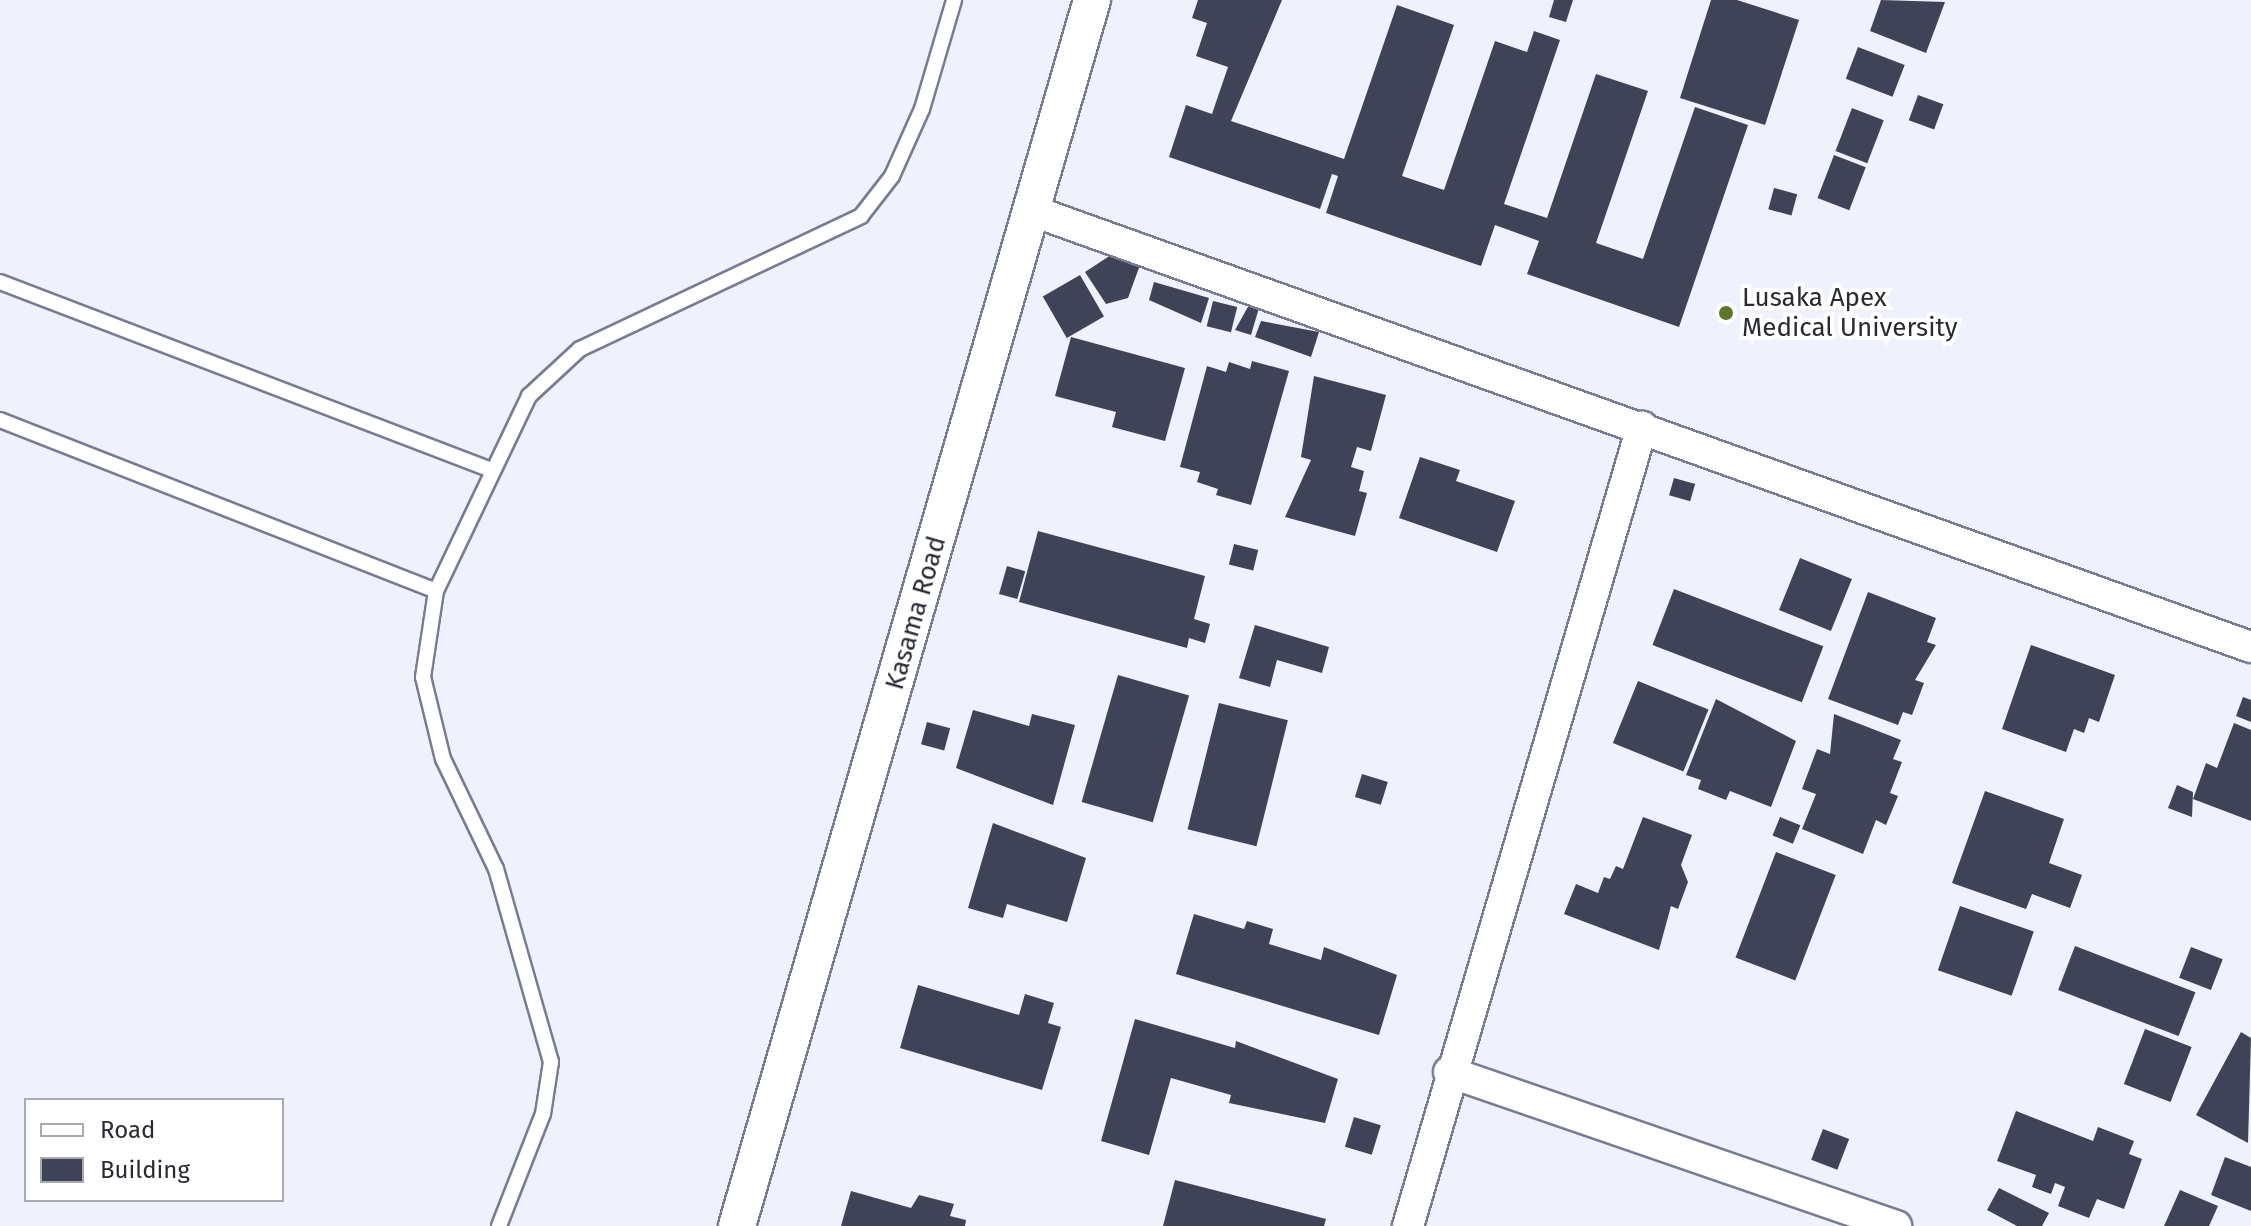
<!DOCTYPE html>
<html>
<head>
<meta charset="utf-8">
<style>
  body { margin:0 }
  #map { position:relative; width:2251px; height:1226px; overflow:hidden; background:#eff1fc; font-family:"Fira Sans",sans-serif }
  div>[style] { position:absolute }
  .building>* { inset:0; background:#3f4358; transform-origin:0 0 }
  .roads { filter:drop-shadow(2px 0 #777c93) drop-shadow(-2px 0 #777c93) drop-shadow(0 2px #777c93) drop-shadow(0 -2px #777c93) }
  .service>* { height:14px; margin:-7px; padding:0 7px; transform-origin:7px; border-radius:7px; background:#fff }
  .minor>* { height:30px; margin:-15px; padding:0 15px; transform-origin:15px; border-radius:15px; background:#fff }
  .tertiary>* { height:36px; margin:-18px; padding:0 18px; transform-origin:18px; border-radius:18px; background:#fff }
  .dots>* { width:22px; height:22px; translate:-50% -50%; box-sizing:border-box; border:4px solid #fff; border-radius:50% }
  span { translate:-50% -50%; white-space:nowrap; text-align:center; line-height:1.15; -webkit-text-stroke:8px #fff; paint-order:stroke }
  .poi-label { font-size:26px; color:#282a34 }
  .left { translate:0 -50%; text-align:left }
  .street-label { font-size:26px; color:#282a34 }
  .legend { position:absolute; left:24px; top:1098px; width:260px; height:104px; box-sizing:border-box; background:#fff; border:2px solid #a9aaae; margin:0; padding:10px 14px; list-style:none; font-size:24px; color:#282a34 }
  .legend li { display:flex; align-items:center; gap:16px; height:40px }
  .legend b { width:40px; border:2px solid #a9aaae }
</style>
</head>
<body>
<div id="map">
  <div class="building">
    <i style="clip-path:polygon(1198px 0,1282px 0,1231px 121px,1344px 159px,1397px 5px,1454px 25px,1402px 176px,1444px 190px,1495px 41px,1527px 52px,1534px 31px,1560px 40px,1504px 204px,1547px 218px,1596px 74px,1648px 91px,1596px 243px,1643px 259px,1695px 107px,1748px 125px,1679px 327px,1527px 274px,1539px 241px,1495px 225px,1481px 266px,1326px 213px,1338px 176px,1332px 174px,1320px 209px,1169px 157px,1186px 105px,1212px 114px,1228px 67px,1196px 56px,1207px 23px,1192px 18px)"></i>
    <i style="clip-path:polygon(1554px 0,1573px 0,1566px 22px,1549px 17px)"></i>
    <i style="clip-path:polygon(1711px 0,1737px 0,1799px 20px,1765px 125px,1680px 98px)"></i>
    <i style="clip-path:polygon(1881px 0,1945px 2px,1926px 53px,1870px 31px)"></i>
    <i style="left:1858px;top:47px;width:50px;height:34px;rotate:21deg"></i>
    <i style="left:1918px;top:95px;width:27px;height:27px;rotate:20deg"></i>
    <i style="left:1852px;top:108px;width:34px;height:46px;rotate:21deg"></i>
    <i style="left:1834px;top:155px;width:34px;height:46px;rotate:21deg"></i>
    <i style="left:1774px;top:188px;width:24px;height:22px;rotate:15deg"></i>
    <i style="clip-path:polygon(1111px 255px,1140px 265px,1128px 298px,1106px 304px,1085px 272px)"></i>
    <i style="left:1080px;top:275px;width:48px;height:43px;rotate:60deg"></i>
    <i style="clip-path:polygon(1154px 282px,1209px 298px,1201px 323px,1149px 300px)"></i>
    <i style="left:1213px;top:301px;width:25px;height:26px;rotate:14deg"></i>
    <i style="clip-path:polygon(1249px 305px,1259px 308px,1251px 335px,1235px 330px)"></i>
    <i style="clip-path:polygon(1261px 321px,1319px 332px,1311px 357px,1255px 337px)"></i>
    <i style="clip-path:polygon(1071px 337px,1185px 368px,1165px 441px,1112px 427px,1116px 412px,1055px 396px)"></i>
    <i style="clip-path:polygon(1252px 361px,1289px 371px,1251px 505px,1216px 495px,1218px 489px,1197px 482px,1200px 472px,1180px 467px,1207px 366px,1226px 372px,1229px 362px,1250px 369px)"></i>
    <i style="clip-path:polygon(1314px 376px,1386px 395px,1371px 451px,1357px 447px,1351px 467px,1364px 471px,1359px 491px,1367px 493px,1355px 536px,1285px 517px,1311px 460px,1301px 457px)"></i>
    <i style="clip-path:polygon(1420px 457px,1460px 470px,1456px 481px,1515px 501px,1497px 552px,1399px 518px)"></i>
    <i style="left:1674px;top:478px;width:22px;height:18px;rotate:16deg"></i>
    <i style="clip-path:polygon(1038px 531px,1205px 576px,1194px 619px,1210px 624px,1205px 643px,1189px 638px,1187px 648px,1019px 602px)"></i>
    <i style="left:1234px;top:544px;width:25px;height:21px;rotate:14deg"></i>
    <i style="left:1800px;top:558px;width:56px;height:56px;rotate:22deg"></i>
    <i style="left:1007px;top:566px;width:19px;height:29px;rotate:16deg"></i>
    <i style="left:1674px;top:589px;width:160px;height:60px;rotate:21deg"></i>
    <i style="clip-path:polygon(1868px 592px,1936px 618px,1927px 642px,1936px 645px,1915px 680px,1924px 683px,1912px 715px,1903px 712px,1898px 725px,1828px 699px)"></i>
    <i style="clip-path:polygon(1255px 625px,1329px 647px,1322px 673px,1277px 660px,1270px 687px,1239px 678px)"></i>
    <i style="clip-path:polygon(2031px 645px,2115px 675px,2099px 722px,2089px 718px,2084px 733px,2074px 729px,2066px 752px,2002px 729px)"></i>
    <i style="left:1118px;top:675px;width:74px;height:132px;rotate:16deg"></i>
    <i style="left:1638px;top:681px;width:76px;height:67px;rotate:22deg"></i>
    <i style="clip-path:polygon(2243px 697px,2251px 700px,2251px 722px,2236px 716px)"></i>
    <i style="clip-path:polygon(1716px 699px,1796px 741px,1771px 807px,1730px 791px,1726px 800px,1698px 789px,1701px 780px,1686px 775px)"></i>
    <i style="left:1219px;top:703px;width:71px;height:130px;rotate:14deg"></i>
    <i style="clip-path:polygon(973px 710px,1029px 726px,1032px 714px,1075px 725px,1053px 805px,956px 768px)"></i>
    <i style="clip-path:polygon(1834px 714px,1901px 740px,1893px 759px,1902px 762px,1890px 793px,1898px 796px,1886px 825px,1876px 820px,1863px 854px,1802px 829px,1816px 794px,1802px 789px,1817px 749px,1830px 754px)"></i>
    <i style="left:927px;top:722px;width:24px;height:23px;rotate:15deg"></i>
    <i style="clip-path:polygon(2234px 723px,2251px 730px,2251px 821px,2193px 799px,2206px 763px,2217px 768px)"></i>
    <i style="left:1362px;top:774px;width:27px;height:24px;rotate:17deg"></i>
    <i style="clip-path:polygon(2177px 785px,2193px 792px,2192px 817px,2168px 808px)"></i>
    <i style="clip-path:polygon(1985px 791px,2064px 819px,2049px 863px,2082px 875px,2070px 908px,2032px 894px,2026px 909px,1952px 883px)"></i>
    <i style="clip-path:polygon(1643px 817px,1692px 835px,1681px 865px,1688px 882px,1678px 909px,1671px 906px,1659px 950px,1564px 914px,1576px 884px,1598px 893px,1604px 877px,1610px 879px,1616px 866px,1623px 869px)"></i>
    <i style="left:1780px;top:817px;width:22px;height:20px;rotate:22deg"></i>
    <i style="clip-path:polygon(993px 823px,1086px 858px,1067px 922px,1007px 904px,1003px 918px,968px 908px)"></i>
    <i style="left:1776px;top:852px;width:64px;height:113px;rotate:21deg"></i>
    <i style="left:1960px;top:906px;width:78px;height:68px;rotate:19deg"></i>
    <i style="clip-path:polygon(1194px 914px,1244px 929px,1247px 921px,1273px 929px,1269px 944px,1321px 960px,1324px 947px,1397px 975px,1379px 1035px,1176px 974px)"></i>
    <i style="left:2075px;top:946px;width:129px;height:47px;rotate:21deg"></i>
    <i style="left:2191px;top:947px;width:34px;height:33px;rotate:21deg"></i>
    <i style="clip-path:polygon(918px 985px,1019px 1015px,1025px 994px,1054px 1003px,1048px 1023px,1061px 1027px,1042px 1090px,900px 1048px)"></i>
    <i style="clip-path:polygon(1135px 1019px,1235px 1048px,1236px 1041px,1338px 1079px,1325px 1123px,1229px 1103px,1231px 1095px,1171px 1078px,1149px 1155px,1101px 1141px)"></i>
    <i style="left:2145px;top:1029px;width:50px;height:59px;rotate:21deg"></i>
    <i style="clip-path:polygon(2241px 1032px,2251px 1038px,2248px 1143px,2196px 1115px)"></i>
    <i style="clip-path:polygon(2016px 1111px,2093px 1141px,2098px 1127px,2134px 1141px,2129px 1154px,2142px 1159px,2124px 1209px,2097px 1199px,2089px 1218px,2058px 1206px,2065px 1187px,2055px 1183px,2051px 1194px,2032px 1187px,2036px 1175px,1997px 1161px)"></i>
    <i style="left:1354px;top:1117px;width:28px;height:31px;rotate:17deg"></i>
    <i style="left:1823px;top:1129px;width:28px;height:33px;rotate:21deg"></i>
    <i style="clip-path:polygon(2225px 1157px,2251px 1167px,2251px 1211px,2211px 1195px)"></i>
    <i style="clip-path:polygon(1175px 1180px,1326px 1219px,1324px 1226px,1163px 1226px)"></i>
    <i style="clip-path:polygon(1999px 1188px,2049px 1213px,2042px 1226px,2017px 1226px,1987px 1210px)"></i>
    <i style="clip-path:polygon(2180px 1190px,2218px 1206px,2209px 1226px,2164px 1226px)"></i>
    <i style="clip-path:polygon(851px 1191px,911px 1208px,919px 1195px,954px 1204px,950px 1216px,966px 1220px,965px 1226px,841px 1226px)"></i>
  </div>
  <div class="roads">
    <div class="service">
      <i style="left:0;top:282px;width:524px;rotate:20.93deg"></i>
      <i style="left:0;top:420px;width:468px;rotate:21.4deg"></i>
      <i style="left:499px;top:1226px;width:120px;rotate:-68.6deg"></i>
      <i style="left:543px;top:1114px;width:53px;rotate:-81.3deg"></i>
      <i style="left:551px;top:1062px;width:201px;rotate:-105.9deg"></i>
      <i style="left:496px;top:869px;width:122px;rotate:-115.7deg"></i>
      <i style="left:443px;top:759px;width:84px;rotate:-103.7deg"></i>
      <i style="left:423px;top:677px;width:87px;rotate:-81.4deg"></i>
      <i style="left:436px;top:591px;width:216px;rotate:-64.5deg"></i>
      <i style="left:529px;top:396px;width:69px;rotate:-42.7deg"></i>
      <i style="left:580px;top:349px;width:311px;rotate:-25.3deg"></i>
      <i style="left:861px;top:216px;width:51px;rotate:-52.2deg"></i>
      <i style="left:892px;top:176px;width:73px;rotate:-65.9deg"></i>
      <i style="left:922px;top:109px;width:114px;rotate:-73.6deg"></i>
    </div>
    <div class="minor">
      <i style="left:1033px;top:211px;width:1294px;rotate:19.7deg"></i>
      <i style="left:1449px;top:1072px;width:473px;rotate:19deg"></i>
      <i style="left:1408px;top:1226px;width:833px;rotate:-73.68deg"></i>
    </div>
    <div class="tertiary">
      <i style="left:737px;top:1226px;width:1276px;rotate:-73.85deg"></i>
    </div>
  </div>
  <div class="dots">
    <i style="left:1726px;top:313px;background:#5c772a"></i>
  </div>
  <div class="poi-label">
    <span class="left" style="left:1742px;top:313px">Lusaka Apex<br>Medical University</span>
  </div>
  <div class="street-label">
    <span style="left:916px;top:613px;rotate:-74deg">Kasama Road</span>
  </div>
  <ul class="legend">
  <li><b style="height:10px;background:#fff"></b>Road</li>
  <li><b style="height:22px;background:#3f4358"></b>Building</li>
  </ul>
</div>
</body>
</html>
